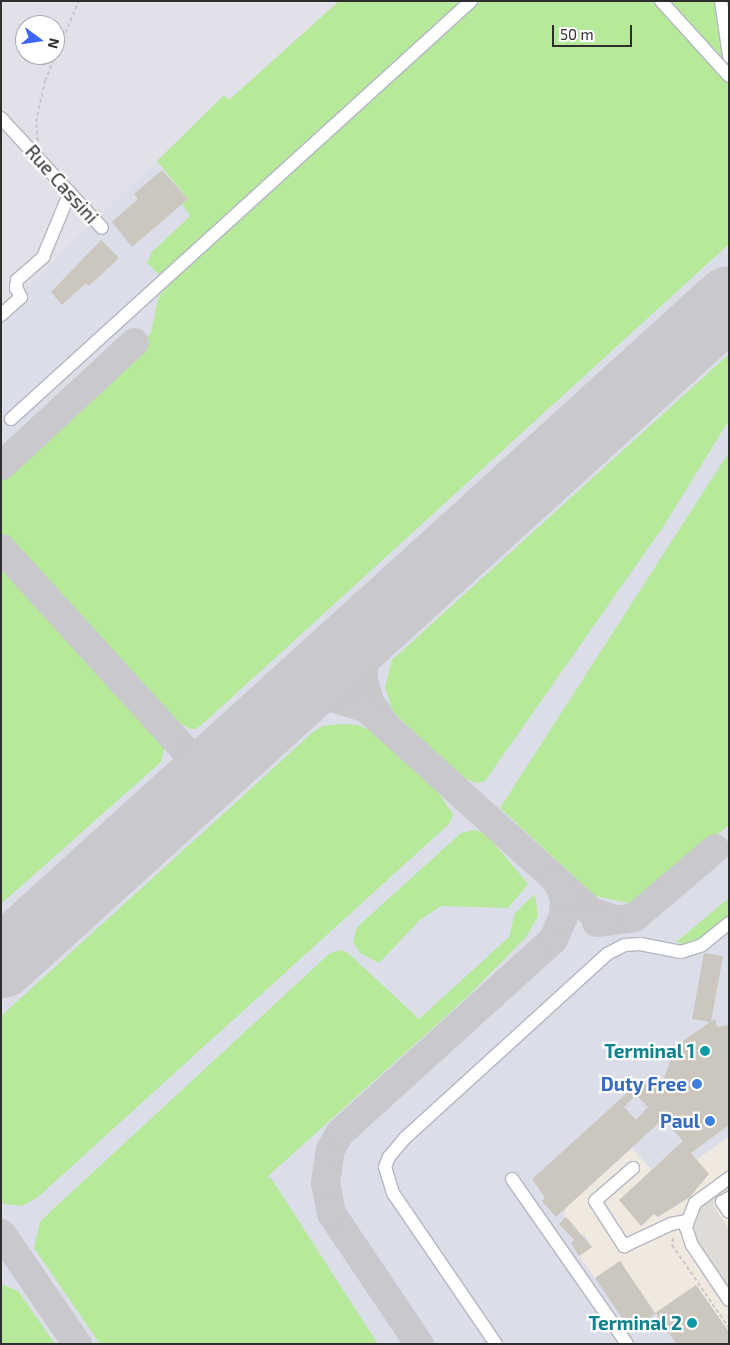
<!DOCTYPE html>
<html>
<head>
<meta charset="utf-8">
<style>
  body { margin:0 }
  #map { position:relative; width:730px; height:1345px; overflow:hidden; background:#f0e9e0; font-family:"Exo 2",sans-serif }
  div>[style] { position:absolute }
  .industrial>* { inset:0; background:#e2e0e8 }
  .airport>* { inset:0; background:#dbdee9 }
  .green>* { inset:0; background:#b7e99a }
  .plaza>* { inset:0; background:#dfdcd7 }
  .taxiway>* { height:29px; margin:-14.5px; padding:0 14.5px; transform-origin:14.5px; border-radius:14.5px; background:#c9c8cc }
  .runway>* { height:71px; margin:-35.5px; padding:0 35.5px; transform-origin:35.5px; border-radius:35.5px; background:#c9c8cc }
  .building>* { inset:0; background:#cbc7be }
  .path>* { height:2px; margin-top:-1px; transform-origin:0; background:repeating-linear-gradient(90deg,#c9c9c9 0 4px,transparent 0 6.5px) }
  .roads { filter:drop-shadow(1px 0 #b4b7c2) drop-shadow(-1px 0 #b4b7c2) drop-shadow(0 1px #b4b7c2) drop-shadow(0 -1px #b4b7c2) }
  .minor>* { height:12px; margin:-6px; padding:0 6px; transform-origin:6px; border-radius:6px; background:#fff }
  .dots>* { width:14px; height:14px; translate:-50% -50%; box-sizing:border-box; border:2px solid #fff; border-radius:50% }
  span { translate:-50% -50%; white-space:nowrap; text-align:center; line-height:1.15; -webkit-text-stroke:4.5px #fff; paint-order:stroke }
  .street-label { font-size:19px; color:#2e2e2e }
  .culture-label { font-size:19px; color:#0d838f; font-weight:700 }
  .right { translate:-100% -50%; text-align:right }
  .shop-label { font-size:19px; color:#366cbe; font-weight:700 }
  .frame { position:absolute; inset:0; border:2px solid #2e2e2e; pointer-events:none }
  .north { position:absolute; left:15px; top:15px; width:50px; height:50px; box-sizing:border-box; background:#fff; border:1px solid #ababab; border-radius:50%; rotate:104deg; font-size:14px; font-weight:700; line-height:20px; text-align:center; color:#2e2e2e }
  .north::after { content:''; display:block; margin:auto; width:18px; height:22px; background:#3e66ff; clip-path:polygon(50% 0,100% 100%,50% 72%,0 100%) }
  .scale { position:absolute; left:552px; top:25px; width:80px; height:22px; box-sizing:border-box; border:2px solid #2e2e2e; border-top:0; padding-left:6px; font-size:15px; line-height:18px; white-space:nowrap; color:#2e2e2e; -webkit-text-stroke:4px #fff; paint-order:stroke }
</style>
</head>
<body>
<div id="map">
  <div class="industrial">
    <i style="clip-path:polygon(evenodd,1px 1px,339px 1px,229px 100px,224px 96px,1px 312px,1px 1px,25px 25px,55px 25px,55px 55px,25px 55px,25px 25px)"></i>
  </div>
  <div class="airport">
    <i style="clip-path:polygon(339px 1px,729px 1px,729px 1137px,690px 1164px,656px 1175px,632px 1148px,570px 1204px,566px 1201px,564px 1219px,566px 1217px,576px 1227px,569px 1234px,573px 1241px,584px 1234px,592px 1247px,579px 1256px,595px 1278px,620px 1261px,655px 1313px,696px 1285px,729px 1332px,729px 1344px,1px 1344px,1px 312px,224px 95px,229px 100px)"></i>
  </div>
  <div class="green">
    <i style="clip-path:polygon(339px 1px,729px 1px,729px 244px,207px 720px,196px 729px,190px 729px,168px 717px,1px 536px,1px 478px,151px 333px,158px 299px,168px 283px,147px 263px,152px 252px,190px 216px,182px 204px,188px 199px,157px 161px,224px 95px,229px 100px)"></i>
    <i style="clip-path:polygon(729px 354px,729px 420px,665px 524px,485px 781px,477px 783px,463px 778px,393px 712px,385px 687px,392px 660px)"></i>
    <i style="clip-path:polygon(729px 452px,729px 825px,632px 904px,595px 896px,500px 808px)"></i>
    <i style="clip-path:polygon(1px 561px,148px 721px,163px 741px,164px 749px,161px 762px,1px 904px)"></i>
    <i style="clip-path:polygon(342px 724px,359px 725px,376px 734px,439px 793px,453px 815px,449px 824px,38px 1197px,22px 1206px,4px 1204px,1px 1200px,1px 1016px,313px 732px,323px 726px)"></i>
    <i style="clip-path:polygon(475px 830px,487px 835px,528px 884px,508px 908px,441px 906px,420px 920px,379px 963px,360px 953px,353px 942px,357px 927px,461px 833px)"></i>
    <i style="clip-path:polygon(535px 894px,538px 916px,526px 937px,466px 998px,267px 1177px,271px 1178px,378px 1344px,100px 1344px,34px 1248px,40px 1222px,51px 1211px,330px 953px,341px 950px,348px 953px,419px 1019px,509px 937px,515px 913px)"></i>
    <i style="clip-path:polygon(729px 898px,729px 915px,701px 939px,687px 945px,676px 942px)"></i>
    <i style="clip-path:polygon(1px 1284px,18px 1291px,55px 1344px,1px 1344px)"></i>
  </div>
  <div class="plaza">
    <i style="clip-path:polygon(729px 1183px,729px 1195px,713px 1205px,729px 1229px,729px 1292px,699px 1249px,691px 1230px,697px 1207px)"></i>
  </div>
  <div class="taxiway">
    <i style="left:728px;top:301px;width:20px;rotate:-87deg"></i>
    <i style="left:693px;top:335px;width:36px;rotate:-9deg"></i>
    <i style="left:1px;top:465px;width:181px;rotate:-42.8deg"></i>
    <i style="left:1px;top:548px;width:281px;rotate:47.7deg"></i>
    <i style="left:190px;top:756px;width:15px;rotate:74deg"></i>
    <i style="left:194px;top:770px;width:18px;rotate:99deg"></i>
    <i style="left:380px;top:616px;width:44px;rotate:112.5deg"></i>
    <i style="left:363px;top:657px;width:22px;rotate:90deg"></i>
    <i style="left:363px;top:679px;width:23px;rotate:75deg"></i>
    <i style="left:369px;top:701px;width:22px;rotate:56deg"></i>
    <i style="left:285px;top:703px;width:46px;rotate:-7.4deg"></i>
    <i style="left:331px;top:697px;width:37px;rotate:17deg"></i>
    <i style="left:366px;top:708px;width:303px;rotate:42.1deg"></i>
    <i style="left:591px;top:911px;width:24px;rotate:19deg"></i>
    <i style="left:190px;top:756px;width:15px;rotate:23deg"></i>
    <i style="left:204px;top:762px;width:16px"></i>
    <i style="left:596px;top:922px;width:38px;rotate:-7deg"></i>
    <i style="left:634px;top:917px;width:106px;rotate:-40.4deg"></i>
    <i style="left:1px;top:1233px;width:135px;rotate:55.6deg"></i>
    <i style="left:419px;top:1344px;width:158px;rotate:-123.9deg"></i>
    <i style="left:331px;top:1213px;width:31px;rotate:-101deg"></i>
    <i style="left:325px;top:1183px;width:34px;rotate:-82deg"></i>
    <i style="left:330px;top:1149px;width:20px;rotate:-60deg"></i>
    <i style="left:340px;top:1132px;width:287px;rotate:-42.2deg"></i>
    <i style="left:553px;top:939px;width:25px;rotate:-67deg"></i>
    <i style="left:563px;top:916px;width:20px;rotate:-87deg"></i>
    <i style="left:564px;top:896px;width:19px;rotate:-118deg"></i>
  </div>
  <div class="runway">
    <i style="left:1px;top:962px;width:983px;rotate:-42.24deg"></i>
  </div>
  <div class="building">
    <i style="clip-path:polygon(162px 170px,188px 199px,132px 247px,112px 222px,138px 199px,134px 194px)"></i>
    <i style="clip-path:polygon(101px 240px,119px 258px,89px 286px,86px 283px,62px 305px,51px 292px)"></i>
    <i style="clip-path:polygon(evenodd,704px 953px,723px 956px,711px 1022px,715px 1019px,717px 1027px,729px 1025px,729px 1125px,691px 1153px,709px 1174px,690px 1197px,658px 1217px,654px 1214px,641px 1226px,619px 1200px,683px 1141px,663px 1119px,556px 1217px,542px 1201px,545px 1198px,532px 1179px,636px 1085px,649px 1079px,662px 1083px,673px 1054px,683px 1041px,710px 1022px,692px 1019px,704px 953px,636px 1095px,648px 1107px,636px 1120px,624px 1107px,636px 1095px)"></i>
    <i style="clip-path:polygon(566px 1217px,592px 1247px,579px 1256px,571px 1243px,574px 1240px,559px 1224px)"></i>
    <i style="clip-path:polygon(620px 1261px,655px 1313px,696px 1285px,729px 1332px,729px 1344px,676px 1344px,656px 1313px,631px 1331px,595px 1278px)"></i>
  </div>
  <div class="path">
    <i style="left:38px;top:141px;width:19px;rotate:-96deg"></i>
    <i style="left:36px;top:122px;width:42px;rotate:-77.6deg"></i>
    <i style="left:45px;top:81px;width:87px;rotate:-67deg"></i>
    <i style="left:673px;top:1238px;width:7px;rotate:98deg"></i>
    <i style="left:672px;top:1245px;width:101px;rotate:55.5deg"></i>
  </div>
  <div class="roads">
    <div class="minor">
      <i style="left:661px;top:1px;width:101px;rotate:47.8deg"></i>
      <i style="left:721px;top:1px;width:56px;rotate:81.7deg"></i>
      <i style="left:1px;top:118px;width:149px;rotate:47.4deg"></i>
      <i style="left:1px;top:315px;width:27px;rotate:-42deg"></i>
      <i style="left:21px;top:297px;width:10px;rotate:-119deg"></i>
      <i style="left:16px;top:288px;width:8px;rotate:-83deg"></i>
      <i style="left:17px;top:280px;width:35px;rotate:-41deg"></i>
      <i style="left:43px;top:257px;width:70px;rotate:-67.4deg"></i>
      <i style="left:11px;top:419px;width:622px;rotate:-42.26deg"></i>
      <i style="left:633px;top:1168px;width:50px;rotate:139deg"></i>
      <i style="left:595px;top:1201px;width:54px;rotate:57.2deg"></i>
      <i style="left:624px;top:1246px;width:52px;rotate:-25.1deg"></i>
      <i style="left:671px;top:1224px;width:16px;rotate:-11deg"></i>
      <i style="left:729px;top:1178px;width:42px;rotate:143.7deg"></i>
      <i style="left:695px;top:1203px;width:26px;rotate:111deg"></i>
      <i style="left:686px;top:1227px;width:19px;rotate:72deg"></i>
      <i style="left:692px;top:1245px;width:66px;rotate:56.1deg"></i>
      <i style="left:512px;top:1179px;width:201px;rotate:55.1deg"></i>
      <i style="left:729px;top:1198px;width:8px;rotate:150deg"></i>
      <i style="left:722px;top:1202px;width:12px;rotate:55deg"></i>
      <i style="left:496px;top:1344px;width:183px;rotate:-124.3deg"></i>
      <i style="left:393px;top:1193px;width:27px;rotate:-107deg"></i>
      <i style="left:385px;top:1167px;width:11px;rotate:-68deg"></i>
      <i style="left:389px;top:1157px;width:25px;rotate:-50deg"></i>
      <i style="left:405px;top:1138px;width:273px;rotate:-42.3deg"></i>
      <i style="left:607px;top:954px;width:20px;rotate:-27deg"></i>
      <i style="left:625px;top:945px;width:15px;rotate:-4deg"></i>
      <i style="left:640px;top:944px;width:42px;rotate:11deg"></i>
      <i style="left:681px;top:952px;width:22px;rotate:-18deg"></i>
      <i style="left:702px;top:945px;width:35px;rotate:-39deg"></i>
    </div>
  </div>
  <div class="dots">
    <i style="left:705px;top:1051px;background:#0f9aa8"></i>
    <i style="left:697px;top:1084px;background:#3f7fe0"></i>
    <i style="left:710px;top:1121px;background:#3f7fe0"></i>
    <i style="left:692px;top:1323px;background:#0f9aa8"></i>
  </div>
  <div class="street-label">
    <span style="left:62px;top:184px;rotate:48deg">Rue Cassini</span>
  </div>
  <div class="culture-label">
    <span class="right" style="left:695px;top:1051px">Terminal 1</span>
    <span class="right" style="left:682px;top:1323px">Terminal 2</span>
  </div>
  <div class="shop-label">
    <span class="right" style="left:687px;top:1084px">Duty Free</span>
    <span class="right" style="left:700px;top:1121px">Paul</span>
  </div>
  <div class="frame"></div>
  <div class="north">N</div>
  <div class="scale">50 m</div>
</div>
</body>
</html>
